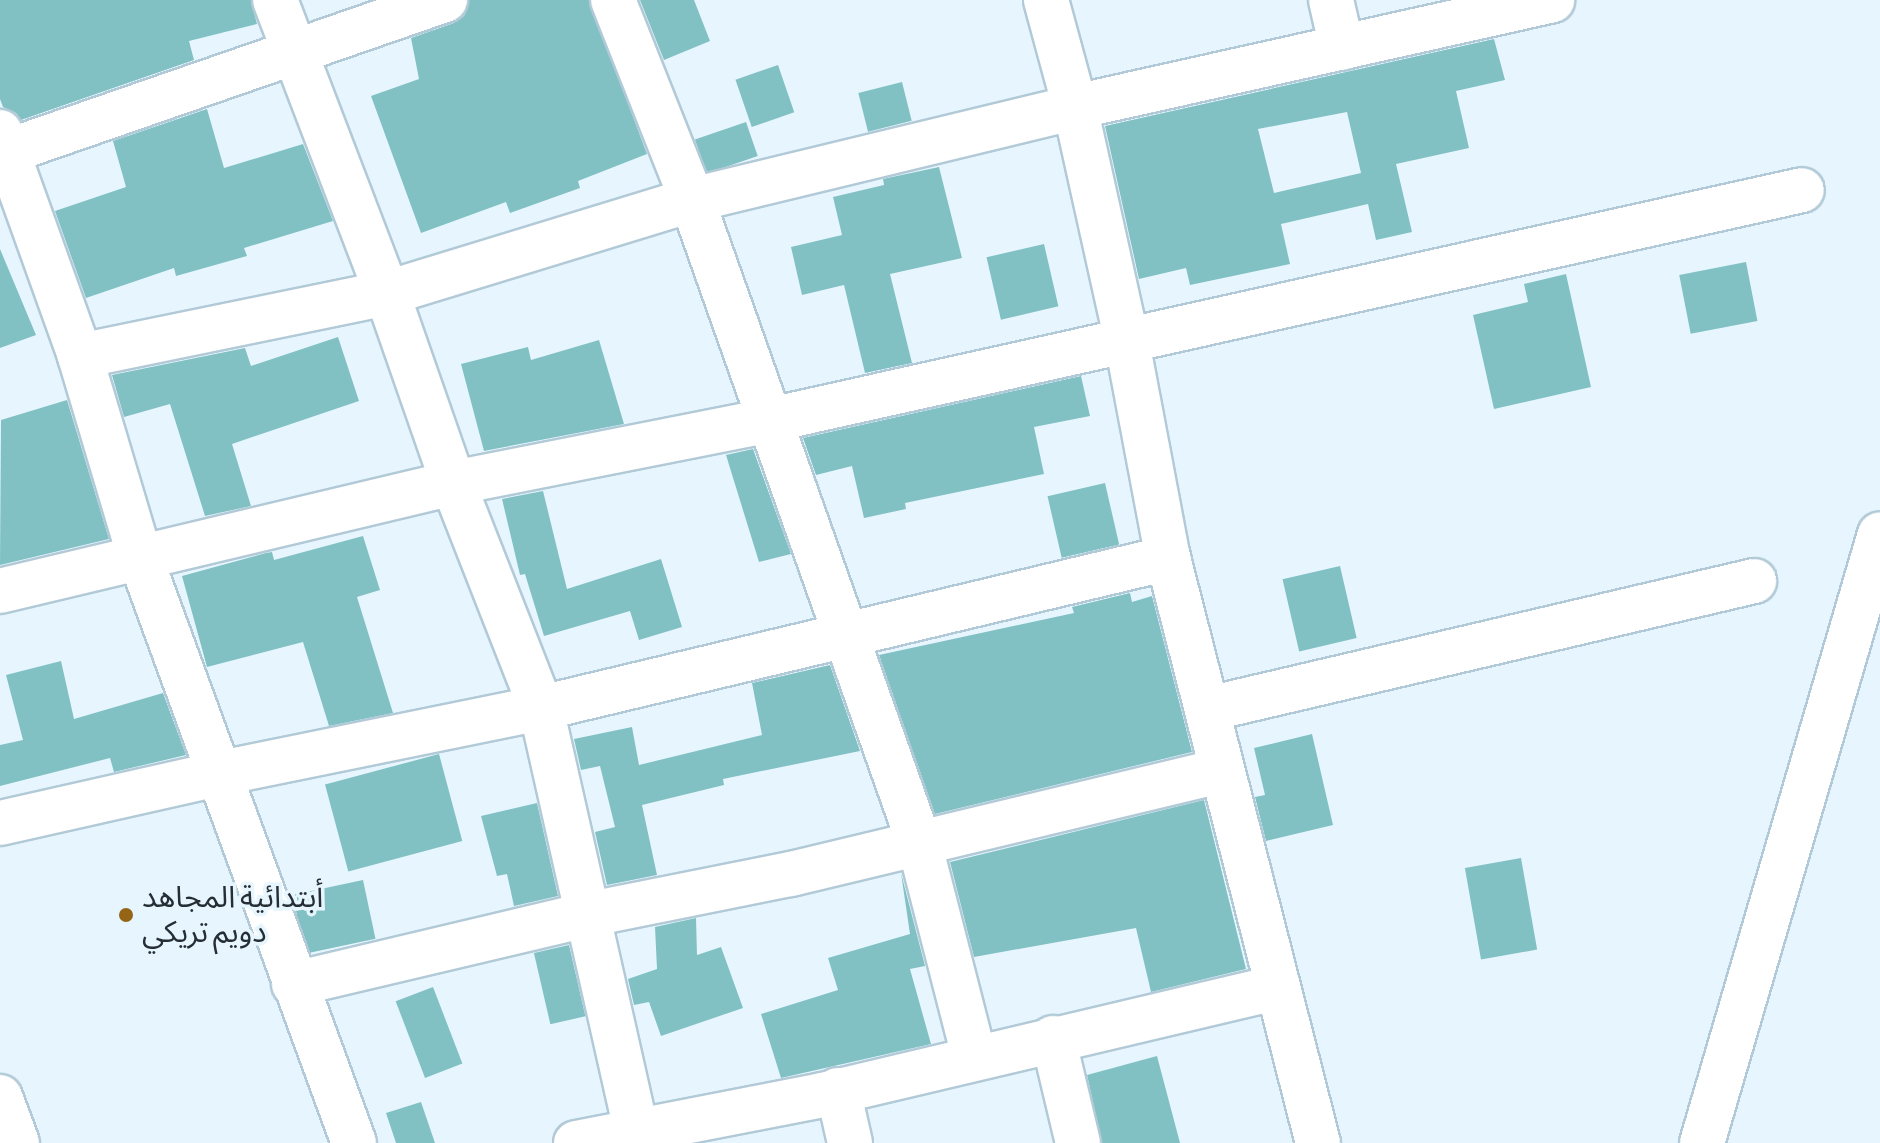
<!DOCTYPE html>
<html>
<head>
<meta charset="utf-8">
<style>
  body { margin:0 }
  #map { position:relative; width:1880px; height:1143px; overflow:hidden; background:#e7f6fe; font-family:"Sofia Sans Condensed","Noto Sans Arabic",sans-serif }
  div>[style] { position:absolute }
  .building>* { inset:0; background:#81c1c4; transform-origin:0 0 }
  .roads { filter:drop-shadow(2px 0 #b2cad7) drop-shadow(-2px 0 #b2cad7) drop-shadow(0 2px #b2cad7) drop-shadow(0 -2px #b2cad7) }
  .minor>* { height:44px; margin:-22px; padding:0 22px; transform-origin:22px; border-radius:22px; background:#fff }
  .dots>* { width:22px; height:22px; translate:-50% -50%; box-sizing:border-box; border:4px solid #e7f6fe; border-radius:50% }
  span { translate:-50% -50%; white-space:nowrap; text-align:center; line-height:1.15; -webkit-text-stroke:7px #e7f6fe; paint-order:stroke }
  .poi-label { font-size:30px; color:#252e34 }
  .left { translate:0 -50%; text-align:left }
</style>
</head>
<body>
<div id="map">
  <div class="building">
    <i style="clip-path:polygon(0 0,251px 0,257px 24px,189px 41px,194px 60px,21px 120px,16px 113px,3px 107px,0 99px)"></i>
    <i style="clip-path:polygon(469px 0,589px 0,647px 154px,578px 181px,580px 188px,510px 213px,506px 202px,421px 233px,371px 96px,419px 79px,411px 38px,454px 23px,464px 16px)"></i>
    <i style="clip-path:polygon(640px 0,694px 0,710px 41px,664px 60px)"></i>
    <i style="clip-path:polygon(evenodd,1494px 39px,1505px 80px,1456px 91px,1469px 148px,1396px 164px,1412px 232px,1376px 240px,1368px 204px,1281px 224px,1290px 264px,1190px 285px,1186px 268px,1139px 279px,1105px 126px,1494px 39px,1347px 112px,1361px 173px,1274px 193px,1258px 129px,1347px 112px)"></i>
    <i style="left:778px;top:65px;width:50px;height:45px;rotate:71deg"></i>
    <i style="left:902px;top:82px;width:40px;height:45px;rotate:76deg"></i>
    <i style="clip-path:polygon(207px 109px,224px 168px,303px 144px,333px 221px,244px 248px,247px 256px,176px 276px,174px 268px,86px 298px,55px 211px,126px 187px,113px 141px)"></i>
    <i style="left:746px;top:122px;width:36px;height:54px;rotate:71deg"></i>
    <i style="clip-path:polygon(939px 167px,962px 258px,890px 274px,912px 363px,865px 373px,844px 285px,802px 295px,791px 247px,842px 235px,833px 197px,884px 185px,883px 179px)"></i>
    <i style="left:1044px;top:244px;width:64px;height:59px;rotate:77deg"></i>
    <i style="clip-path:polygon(0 249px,36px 335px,0 348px)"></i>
    <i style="left:1746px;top:262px;width:60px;height:68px;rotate:79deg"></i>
    <i style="clip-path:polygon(1566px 274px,1591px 387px,1494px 409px,1473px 315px,1528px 302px,1524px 284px)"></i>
    <i style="clip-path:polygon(338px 337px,359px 401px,232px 444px,251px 506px,205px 516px,170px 404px,124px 417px,112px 375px,245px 348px,251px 366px)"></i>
    <i style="clip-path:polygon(599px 340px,624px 424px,484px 451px,461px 364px,528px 347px,531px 360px)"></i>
    <i style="clip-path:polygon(1081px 376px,1090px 416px,1034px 427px,1044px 474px,905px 503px,906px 509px,864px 518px,852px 466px,816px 475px,803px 438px)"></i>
    <i style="clip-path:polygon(67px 400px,109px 539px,0 565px,1px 420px)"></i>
    <i style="clip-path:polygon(753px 449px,791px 554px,759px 562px,726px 455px)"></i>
    <i style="left:1105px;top:483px;width:63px;height:59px;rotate:77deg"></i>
    <i style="clip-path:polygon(543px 491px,567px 589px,661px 559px,682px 627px,639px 640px,630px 611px,544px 636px,525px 574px,520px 575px,502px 499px)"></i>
    <i style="clip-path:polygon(363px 536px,380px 590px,357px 597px,393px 713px,329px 726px,303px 642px,207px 667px,182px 576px,266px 553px,272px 552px,274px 560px)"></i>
    <i style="left:1340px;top:566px;width:74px;height:59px;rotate:77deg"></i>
    <i style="clip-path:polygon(1130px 593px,1132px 602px,1152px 596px,1192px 752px,935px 814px,879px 655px,1074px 613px,1072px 607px)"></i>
    <i style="clip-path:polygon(61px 661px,74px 719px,163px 693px,186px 755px,114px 772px,110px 758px,0 786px,0 745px,23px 740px,6px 675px)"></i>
    <i style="clip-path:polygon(830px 665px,860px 751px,723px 779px,724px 785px,642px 805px,657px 875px,607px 885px,595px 832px,615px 827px,600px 766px,581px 770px,574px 739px,632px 727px,639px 765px,762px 735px,752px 683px)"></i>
    <i style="clip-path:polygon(1312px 734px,1333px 825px,1266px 841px,1255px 797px,1265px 795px,1254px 748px)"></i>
    <i style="left:439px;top:754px;width:90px;height:118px;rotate:75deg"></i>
    <i style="clip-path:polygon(1204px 800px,1246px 969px,1151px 992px,1136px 928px,974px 957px,950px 862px)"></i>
    <i style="clip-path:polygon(537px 803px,558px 896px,514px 906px,507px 874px,497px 876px,481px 816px)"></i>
    <i style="left:1521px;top:858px;width:93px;height:57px;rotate:80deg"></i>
    <i style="clip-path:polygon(901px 873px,925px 966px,910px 969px,931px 1044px,781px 1078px,761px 1014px,838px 990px,828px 958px,910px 934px)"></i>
    <i style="left:363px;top:880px;width:60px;height:72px;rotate:78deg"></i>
    <i style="clip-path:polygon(696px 918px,697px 955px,721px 947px,743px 1008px,661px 1036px,649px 1002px,634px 1005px,628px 979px,657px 969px,655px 927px)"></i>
    <i style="left:569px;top:945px;width:73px;height:36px;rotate:77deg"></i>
    <i style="left:433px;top:987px;width:82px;height:40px;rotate:69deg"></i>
    <i style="clip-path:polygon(1157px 1056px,1180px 1143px,1102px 1143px,1087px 1075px)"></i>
    <i style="clip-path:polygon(421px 1102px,435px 1143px,396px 1143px,386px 1113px)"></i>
  </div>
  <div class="roads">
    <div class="minor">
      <i style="left:275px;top:0;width:314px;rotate:69.1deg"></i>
      <i style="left:387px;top:293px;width:201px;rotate:70.8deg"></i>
      <i style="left:453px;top:483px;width:242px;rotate:68.6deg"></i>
      <i style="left:541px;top:708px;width:446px;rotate:77.3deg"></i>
      <i style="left:613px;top:0;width:215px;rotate:68.4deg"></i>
      <i style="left:692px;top:200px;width:681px;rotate:70.53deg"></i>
      <i style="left:919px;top:842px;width:221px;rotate:75.6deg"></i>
      <i style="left:1046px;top:0;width:111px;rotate:74.8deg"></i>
      <i style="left:1075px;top:107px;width:241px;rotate:77.5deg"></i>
      <i style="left:1127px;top:342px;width:220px;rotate:79.3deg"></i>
      <i style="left:1168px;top:558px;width:604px;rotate:75.62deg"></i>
      <i style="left:1331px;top:0;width:49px;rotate:77.1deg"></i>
      <i style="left:0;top:132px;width:238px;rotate:70.3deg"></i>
      <i style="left:80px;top:356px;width:210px;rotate:73.4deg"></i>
      <i style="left:140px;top:557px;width:624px;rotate:69.94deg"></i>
      <i style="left:0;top:154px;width:471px;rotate:-19.1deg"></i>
      <i style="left:80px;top:356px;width:313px;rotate:-11.6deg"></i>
      <i style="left:387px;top:293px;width:319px;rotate:-17deg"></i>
      <i style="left:692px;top:200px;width:394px;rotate:-13.6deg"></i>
      <i style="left:1075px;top:107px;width:489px;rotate:-12.6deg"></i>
      <i style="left:0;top:591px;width:466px;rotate:-13.4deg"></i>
      <i style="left:453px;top:483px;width:323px;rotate:-11.2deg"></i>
      <i style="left:770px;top:420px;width:1057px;rotate:-12.56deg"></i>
      <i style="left:1208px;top:709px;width:561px;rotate:-13.19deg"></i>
      <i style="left:0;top:823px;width:227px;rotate:-12.7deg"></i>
      <i style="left:221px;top:773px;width:327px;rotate:-11.5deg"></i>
      <i style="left:541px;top:708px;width:645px;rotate:-13.45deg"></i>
      <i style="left:294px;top:984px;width:304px;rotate:-13.3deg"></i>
      <i style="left:590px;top:914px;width:205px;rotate:-11.3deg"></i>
      <i style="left:791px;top:874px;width:441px;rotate:-13.5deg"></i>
      <i style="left:1053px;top:1038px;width:108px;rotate:76.6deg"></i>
      <i style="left:838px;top:1090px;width:54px;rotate:77.2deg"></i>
      <i style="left:0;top:1097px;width:49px;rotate:69.7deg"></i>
      <i style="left:576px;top:1143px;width:251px;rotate:-11deg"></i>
      <i style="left:822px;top:1095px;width:466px;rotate:-13.3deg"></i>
      <i style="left:1702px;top:1143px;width:634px;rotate:-73.71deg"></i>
    </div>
  </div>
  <div class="dots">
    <i style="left:126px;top:915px;background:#956415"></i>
  </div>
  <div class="poi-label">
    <span class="left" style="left:142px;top:915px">أبتدائية المجاهد<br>دويم تريكي</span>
  </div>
</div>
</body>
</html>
